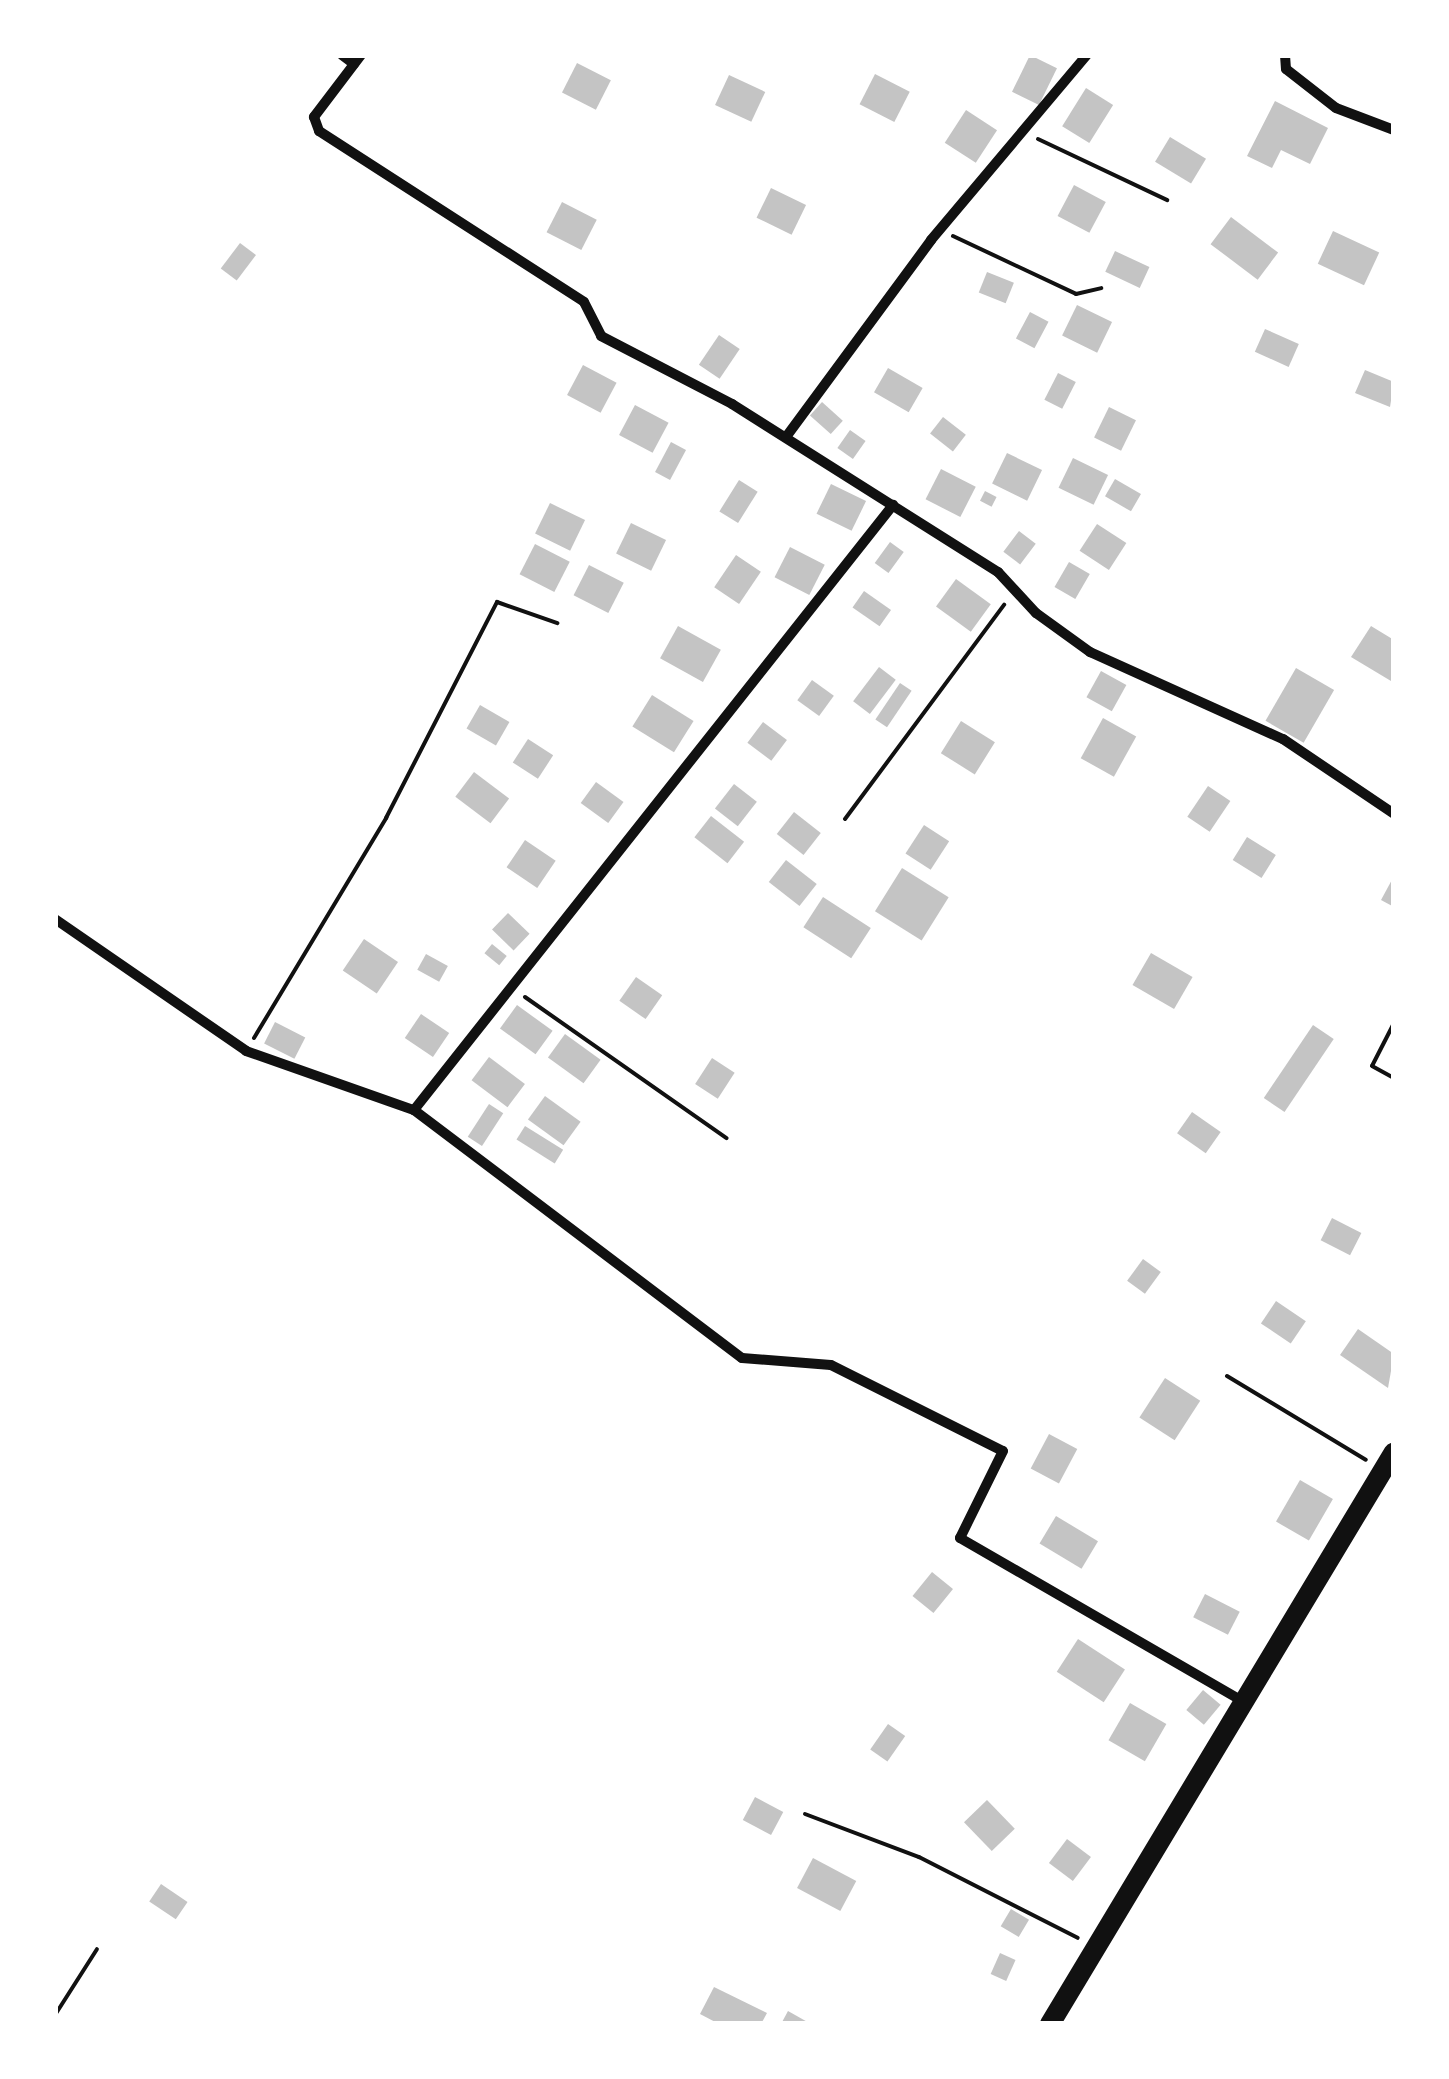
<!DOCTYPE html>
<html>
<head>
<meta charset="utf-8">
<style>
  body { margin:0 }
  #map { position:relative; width:1449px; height:2079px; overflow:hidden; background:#fff; font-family:"IBM Plex Sans",sans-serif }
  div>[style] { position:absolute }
  .building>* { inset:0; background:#c4c4c4; transform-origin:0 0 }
  .path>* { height:4px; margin:-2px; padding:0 2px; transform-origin:2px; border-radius:2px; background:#111 }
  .minor>* { height:10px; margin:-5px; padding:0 5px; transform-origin:5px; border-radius:5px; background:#111 }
  .primary>* { height:20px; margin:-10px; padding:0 10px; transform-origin:10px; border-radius:10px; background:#111 }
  span { translate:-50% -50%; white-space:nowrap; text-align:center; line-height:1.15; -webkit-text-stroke:10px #fff; paint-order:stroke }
  .frame { position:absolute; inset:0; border:58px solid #fff; pointer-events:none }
</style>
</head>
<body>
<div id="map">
  <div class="building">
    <i style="left:1030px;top:55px;width:30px;height:41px;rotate:26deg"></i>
    <i style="left:577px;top:63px;width:38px;height:33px;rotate:27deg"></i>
    <i style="left:875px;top:74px;width:39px;height:34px;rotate:27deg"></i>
    <i style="left:729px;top:75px;width:40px;height:33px;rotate:25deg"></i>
    <i style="left:1086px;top:88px;width:32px;height:45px;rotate:32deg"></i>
    <i style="clip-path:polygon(1275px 101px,1328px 128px,1310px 164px,1281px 150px,1272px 168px,1247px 156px)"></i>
    <i style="left:966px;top:110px;width:37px;height:39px;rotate:33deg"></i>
    <i style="left:1170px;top:137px;width:42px;height:29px;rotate:31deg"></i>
    <i style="left:1074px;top:185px;width:36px;height:35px;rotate:28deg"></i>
    <i style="left:771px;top:188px;width:39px;height:33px;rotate:26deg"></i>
    <i style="left:562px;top:202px;width:39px;height:34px;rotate:27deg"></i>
    <i style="left:1231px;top:217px;width:59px;height:34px;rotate:37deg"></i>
    <i style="left:1333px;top:231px;width:51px;height:36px;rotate:25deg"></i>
    <i style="left:240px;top:243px;width:20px;height:32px;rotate:37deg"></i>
    <i style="left:1115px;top:251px;width:38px;height:23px;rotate:25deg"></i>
    <i style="left:987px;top:272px;width:29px;height:22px;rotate:22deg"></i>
    <i style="left:1077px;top:305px;width:39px;height:34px;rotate:26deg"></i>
    <i style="left:1030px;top:312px;width:21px;height:30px;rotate:28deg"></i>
    <i style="left:1265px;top:329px;width:37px;height:25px;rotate:24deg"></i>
    <i style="left:719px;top:335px;width:25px;height:36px;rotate:34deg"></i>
    <i style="left:583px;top:365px;width:38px;height:34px;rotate:28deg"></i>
    <i style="left:888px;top:368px;width:40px;height:28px;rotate:30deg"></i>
    <i style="clip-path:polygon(1365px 370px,1394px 382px,1390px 407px,1355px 393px)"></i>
    <i style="left:1058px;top:373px;width:20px;height:30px;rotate:27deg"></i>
    <i style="left:822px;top:402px;width:28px;height:18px;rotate:42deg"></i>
    <i style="left:635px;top:405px;width:38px;height:34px;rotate:28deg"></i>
    <i style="left:1109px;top:407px;width:30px;height:34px;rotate:26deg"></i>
    <i style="left:943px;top:417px;width:29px;height:21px;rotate:38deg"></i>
    <i style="left:850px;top:430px;width:19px;height:22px;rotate:35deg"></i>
    <i style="left:671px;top:442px;width:17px;height:34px;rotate:28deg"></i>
    <i style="left:1007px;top:453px;width:39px;height:34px;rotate:26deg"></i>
    <i style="left:1073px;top:458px;width:39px;height:33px;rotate:26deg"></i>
    <i style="left:941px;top:469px;width:39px;height:34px;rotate:27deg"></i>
    <i style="left:1115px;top:479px;width:30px;height:20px;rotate:30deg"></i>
    <i style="left:739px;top:480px;width:22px;height:37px;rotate:32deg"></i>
    <i style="left:831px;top:484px;width:39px;height:33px;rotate:26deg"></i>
    <i style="left:985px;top:491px;width:13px;height:11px;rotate:27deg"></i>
    <i style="left:550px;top:503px;width:39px;height:34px;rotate:26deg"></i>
    <i style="left:631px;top:523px;width:39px;height:34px;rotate:26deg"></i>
    <i style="left:1097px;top:524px;width:35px;height:32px;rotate:33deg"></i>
    <i style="left:1019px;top:531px;width:21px;height:26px;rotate:37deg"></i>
    <i style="left:890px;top:542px;width:17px;height:26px;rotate:36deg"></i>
    <i style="left:535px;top:544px;width:39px;height:34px;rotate:27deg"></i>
    <i style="left:790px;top:547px;width:39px;height:34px;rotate:27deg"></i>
    <i style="left:736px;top:555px;width:30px;height:39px;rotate:34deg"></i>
    <i style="left:1069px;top:562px;width:24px;height:29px;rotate:30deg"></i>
    <i style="left:589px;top:565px;width:39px;height:34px;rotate:27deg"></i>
    <i style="left:956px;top:579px;width:43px;height:34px;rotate:36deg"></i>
    <i style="left:864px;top:591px;width:33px;height:20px;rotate:35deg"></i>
    <i style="left:678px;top:626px;width:49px;height:37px;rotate:29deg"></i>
    <i style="clip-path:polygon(1371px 626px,1394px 640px,1391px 681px,1351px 657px)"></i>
    <i style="left:879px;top:667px;width:21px;height:43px;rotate:37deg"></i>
    <i style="left:1296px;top:668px;width:44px;height:61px;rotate:30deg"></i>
    <i style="left:1101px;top:671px;width:29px;height:30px;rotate:29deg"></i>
    <i style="left:812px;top:680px;width:27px;height:25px;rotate:36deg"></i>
    <i style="left:900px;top:683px;width:14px;height:44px;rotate:34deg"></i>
    <i style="left:652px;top:695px;width:49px;height:37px;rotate:32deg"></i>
    <i style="left:480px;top:705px;width:34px;height:27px;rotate:30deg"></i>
    <i style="left:1103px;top:718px;width:38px;height:46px;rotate:29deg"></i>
    <i style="left:961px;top:721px;width:40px;height:38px;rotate:32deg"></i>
    <i style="left:763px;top:722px;width:30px;height:26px;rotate:37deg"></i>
    <i style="left:528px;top:739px;width:30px;height:28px;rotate:33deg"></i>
    <i style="left:474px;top:772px;width:44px;height:31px;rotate:37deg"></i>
    <i style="left:596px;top:782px;width:34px;height:26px;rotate:36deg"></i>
    <i style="left:734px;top:784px;width:29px;height:31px;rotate:38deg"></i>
    <i style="left:1208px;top:786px;width:27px;height:37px;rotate:34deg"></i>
    <i style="left:794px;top:812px;width:34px;height:28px;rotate:38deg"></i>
    <i style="left:711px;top:816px;width:42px;height:27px;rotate:38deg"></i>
    <i style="left:924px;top:825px;width:30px;height:34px;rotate:33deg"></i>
    <i style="left:1247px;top:837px;width:34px;height:27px;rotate:32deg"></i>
    <i style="left:525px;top:840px;width:37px;height:33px;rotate:34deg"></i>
    <i style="left:786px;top:860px;width:39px;height:28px;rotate:38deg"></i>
    <i style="left:902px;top:868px;width:55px;height:51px;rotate:32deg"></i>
    <i style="clip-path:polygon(1394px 876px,1394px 907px,1381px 900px)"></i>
    <i style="left:823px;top:897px;width:57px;height:36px;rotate:33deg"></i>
    <i style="left:508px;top:913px;width:30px;height:23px;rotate:44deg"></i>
    <i style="left:364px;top:939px;width:41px;height:38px;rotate:34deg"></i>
    <i style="left:492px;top:944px;width:19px;height:12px;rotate:39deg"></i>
    <i style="left:1151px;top:953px;width:48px;height:37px;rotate:30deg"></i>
    <i style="left:426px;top:954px;width:25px;height:18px;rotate:29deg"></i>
    <i style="left:636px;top:977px;width:32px;height:29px;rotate:35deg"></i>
    <i style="left:517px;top:1005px;width:44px;height:29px;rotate:36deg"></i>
    <i style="left:421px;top:1014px;width:34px;height:29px;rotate:34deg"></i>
    <i style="left:275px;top:1022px;width:34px;height:24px;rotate:27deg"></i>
    <i style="left:1313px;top:1025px;width:25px;height:88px;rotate:34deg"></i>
    <i style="left:565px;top:1034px;width:44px;height:29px;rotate:36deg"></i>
    <i style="left:489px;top:1057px;width:45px;height:29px;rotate:37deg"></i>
    <i style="left:712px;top:1058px;width:27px;height:31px;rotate:33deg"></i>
    <i style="left:545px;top:1096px;width:44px;height:29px;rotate:36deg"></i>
    <i style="left:489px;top:1104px;width:17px;height:39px;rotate:33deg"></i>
    <i style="left:1192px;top:1112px;width:35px;height:26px;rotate:35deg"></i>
    <i style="left:525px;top:1126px;width:45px;height:16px;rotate:32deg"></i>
    <i style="left:1332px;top:1218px;width:33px;height:25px;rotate:27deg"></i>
    <i style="left:1143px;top:1259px;width:22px;height:27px;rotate:36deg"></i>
    <i style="left:1276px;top:1301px;width:36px;height:27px;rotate:34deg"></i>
    <i style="clip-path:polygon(1358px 1329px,1394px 1354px,1388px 1388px,1340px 1355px)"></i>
    <i style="left:1165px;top:1378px;width:42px;height:47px;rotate:33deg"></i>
    <i style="left:1049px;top:1434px;width:32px;height:39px;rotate:28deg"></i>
    <i style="left:1300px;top:1480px;width:38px;height:48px;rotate:30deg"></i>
    <i style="left:1056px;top:1516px;width:49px;height:32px;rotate:31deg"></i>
    <i style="left:932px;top:1572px;width:27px;height:31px;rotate:39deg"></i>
    <i style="left:1205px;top:1594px;width:39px;height:26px;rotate:27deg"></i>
    <i style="left:1078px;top:1639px;width:56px;height:39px;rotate:33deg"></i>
    <i style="left:1203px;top:1690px;width:23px;height:26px;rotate:40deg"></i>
    <i style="left:1130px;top:1703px;width:42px;height:43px;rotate:30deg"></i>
    <i style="left:888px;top:1724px;width:21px;height:31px;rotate:35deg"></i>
    <i style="left:755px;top:1797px;width:32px;height:26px;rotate:28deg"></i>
    <i style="left:987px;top:1800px;width:40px;height:32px;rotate:46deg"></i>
    <i style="left:1067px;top:1839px;width:30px;height:30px;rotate:37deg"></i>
    <i style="left:813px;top:1858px;width:49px;height:34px;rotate:28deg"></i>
    <i style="left:161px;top:1884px;width:32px;height:21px;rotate:34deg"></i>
    <i style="left:1011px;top:1909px;width:21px;height:20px;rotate:31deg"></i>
    <i style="left:1000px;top:1953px;width:17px;height:23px;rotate:24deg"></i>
    <i style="clip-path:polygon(714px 1987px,767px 2013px,761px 2024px,719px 2024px,700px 2014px)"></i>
    <i style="clip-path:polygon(788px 2011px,811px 2024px,781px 2024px)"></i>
  </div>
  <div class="path">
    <i style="left:1038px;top:139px;width:143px;rotate:25.3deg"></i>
    <i style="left:953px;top:236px;width:136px;rotate:25.2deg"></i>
    <i style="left:1076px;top:294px;width:26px;rotate:-13deg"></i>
    <i style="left:845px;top:819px;width:267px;rotate:-53.4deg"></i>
    <i style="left:525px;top:997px;width:246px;rotate:35deg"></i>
    <i style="left:1394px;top:1023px;width:48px;rotate:117.1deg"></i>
    <i style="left:1372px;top:1066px;width:25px;rotate:29deg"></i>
    <i style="left:254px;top:1038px;width:257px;rotate:-59deg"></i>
    <i style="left:386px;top:818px;width:243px;rotate:-62.8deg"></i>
    <i style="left:497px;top:602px;width:64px;rotate:19.3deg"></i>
    <i style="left:1227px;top:1376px;width:162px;rotate:31.1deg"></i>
    <i style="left:805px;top:1814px;width:122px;rotate:20.7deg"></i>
    <i style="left:919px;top:1857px;width:178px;rotate:27deg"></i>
    <i style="left:55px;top:2015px;width:78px;rotate:-57.5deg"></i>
  </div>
  <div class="minor">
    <i style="left:342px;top:55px;width:15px;rotate:37deg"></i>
    <i style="left:361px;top:55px;width:78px;rotate:127.2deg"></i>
    <i style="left:314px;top:117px;width:15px;rotate:70deg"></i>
    <i style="left:319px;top:131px;width:315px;rotate:32.8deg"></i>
    <i style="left:584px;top:302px;width:38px;rotate:63deg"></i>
    <i style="left:601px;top:336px;width:148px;rotate:27.4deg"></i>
    <i style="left:732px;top:404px;width:315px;rotate:32.3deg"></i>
    <i style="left:998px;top:572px;width:56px;rotate:47.2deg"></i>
    <i style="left:1036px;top:613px;width:67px;rotate:35.8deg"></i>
    <i style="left:1090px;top:652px;width:212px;rotate:24.3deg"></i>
    <i style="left:1283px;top:739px;width:134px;rotate:34deg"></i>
    <i style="left:1285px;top:55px;width:14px;rotate:86deg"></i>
    <i style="left:1286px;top:69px;width:63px;rotate:38deg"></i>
    <i style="left:1336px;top:108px;width:62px;rotate:20.8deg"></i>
    <i style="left:786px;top:437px;width:245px;rotate:-53.6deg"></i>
    <i style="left:931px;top:240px;width:242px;rotate:-49.9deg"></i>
    <i style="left:55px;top:919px;width:232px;rotate:34.6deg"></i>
    <i style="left:246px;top:1051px;width:178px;rotate:19.4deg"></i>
    <i style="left:414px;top:1110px;width:411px;rotate:37.1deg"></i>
    <i style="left:742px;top:1358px;width:89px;rotate:4.5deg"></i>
    <i style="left:831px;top:1365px;width:192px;rotate:26.6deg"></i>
    <i style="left:1003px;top:1451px;width:97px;rotate:116.3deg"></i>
    <i style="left:960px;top:1538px;width:328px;rotate:30deg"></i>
    <i style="left:414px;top:1110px;width:772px;rotate:-51.63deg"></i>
  </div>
  <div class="primary">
    <i style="left:1050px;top:2024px;width:667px;rotate:-58.98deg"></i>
  </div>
  <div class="frame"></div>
</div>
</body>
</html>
